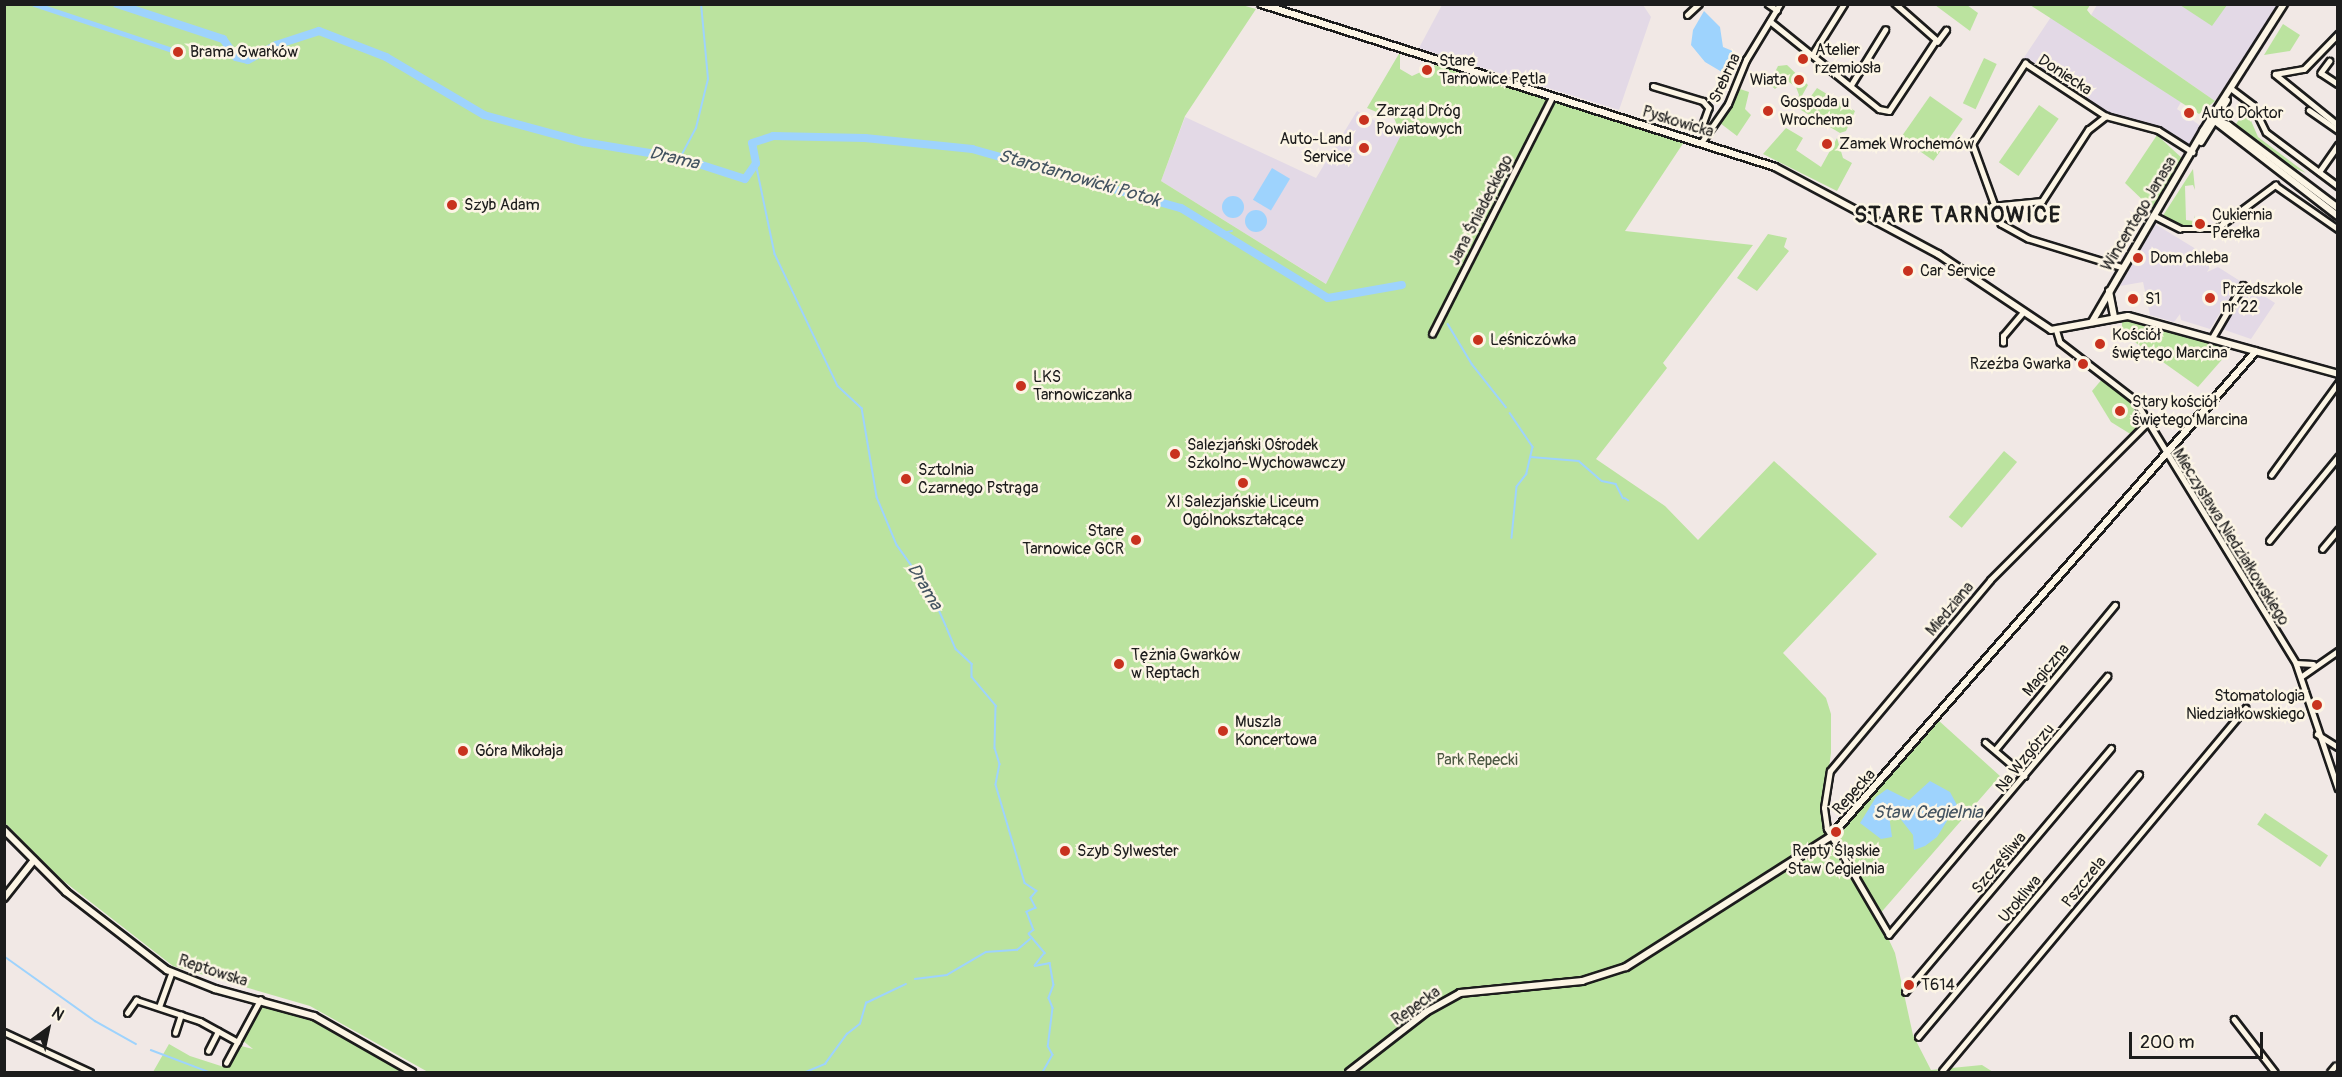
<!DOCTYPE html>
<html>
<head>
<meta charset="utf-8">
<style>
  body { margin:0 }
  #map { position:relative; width:2342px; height:1077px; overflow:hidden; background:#f1e8e5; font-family:Pangolin,sans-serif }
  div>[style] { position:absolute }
  .built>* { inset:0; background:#e3d9e6 }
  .green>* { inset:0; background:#bbe39f; transform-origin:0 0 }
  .water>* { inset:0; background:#9ed3fd; transform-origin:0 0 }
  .round { border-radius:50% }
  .stream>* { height:1.5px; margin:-0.75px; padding:0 0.75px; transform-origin:0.75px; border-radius:0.75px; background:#9ed3fd }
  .canal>* { height:4.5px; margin:-2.25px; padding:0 2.25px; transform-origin:2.25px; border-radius:2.25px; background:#9ed3fd }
  .river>* { height:8px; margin:-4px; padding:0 4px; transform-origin:4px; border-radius:4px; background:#9ed3fd }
  .roads { filter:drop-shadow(2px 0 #1c1c1c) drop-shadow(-2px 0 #1c1c1c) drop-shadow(0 2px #1c1c1c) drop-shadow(0 -2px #1c1c1c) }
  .minor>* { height:4.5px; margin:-2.25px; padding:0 2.25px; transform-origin:2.25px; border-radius:2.25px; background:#fcf5e5 }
  .tertiary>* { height:6px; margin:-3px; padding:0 3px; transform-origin:3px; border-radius:3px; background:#fcf5e5 }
  .dots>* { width:16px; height:16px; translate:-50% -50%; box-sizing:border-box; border:3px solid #fcf5e5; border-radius:50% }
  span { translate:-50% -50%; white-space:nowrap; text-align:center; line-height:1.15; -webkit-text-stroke:5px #fcf5e5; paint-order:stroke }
  .poi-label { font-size:16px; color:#1c1c1c }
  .left { translate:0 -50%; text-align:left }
  .right { translate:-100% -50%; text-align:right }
  .street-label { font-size:16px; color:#1c1c1c }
  .park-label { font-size:16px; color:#4c5843 }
  .water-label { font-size:18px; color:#435360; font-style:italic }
  .district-label { font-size:22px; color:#1c1c1c; font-weight:700; letter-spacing:1.5px }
  .frame { position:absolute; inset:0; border:6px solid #1c1c1c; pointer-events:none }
  .north { position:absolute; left:18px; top:999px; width:60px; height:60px; -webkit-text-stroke:4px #fcf5e5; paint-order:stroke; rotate:33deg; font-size:16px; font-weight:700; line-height:24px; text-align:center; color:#1c1c1c }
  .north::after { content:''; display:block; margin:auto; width:21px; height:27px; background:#1c1c1c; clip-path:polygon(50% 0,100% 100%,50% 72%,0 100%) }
  .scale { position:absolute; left:2129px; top:1032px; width:134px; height:27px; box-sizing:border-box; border:3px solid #1c1c1c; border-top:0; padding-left:8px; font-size:18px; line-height:21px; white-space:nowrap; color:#1c1c1c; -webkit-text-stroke:4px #fcf5e5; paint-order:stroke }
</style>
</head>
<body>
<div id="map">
  <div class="built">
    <i style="clip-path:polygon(1442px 5px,1643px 5px,1651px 17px,1619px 110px,1419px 48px)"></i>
    <i style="clip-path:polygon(2097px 5px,2279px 5px,2215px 101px,2091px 15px)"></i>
    <i style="clip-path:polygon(2051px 17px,2181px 102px,2177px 109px,2202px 127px,2189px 149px,2162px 132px,2113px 118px,2021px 62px)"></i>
    <i style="clip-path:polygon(1357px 111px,1401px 135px,1328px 285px,1161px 181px,1185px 117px,1316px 178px)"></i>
    <i style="clip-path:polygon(2155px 224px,2214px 260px,2207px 272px,2218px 267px,2240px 281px,2210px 329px,2181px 320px,2180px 314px,2174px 322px,2150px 315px,2143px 282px,2120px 286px)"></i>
    <i style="clip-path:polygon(2247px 285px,2275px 303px,2251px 339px,2219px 328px)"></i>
  </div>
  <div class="green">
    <i style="clip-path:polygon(4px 5px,1242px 5px,1256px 9px,1185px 116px,1161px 181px,1326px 284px,1401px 135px,1390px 108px,1379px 113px,1367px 108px,1400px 52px,1400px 69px,1412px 76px,1436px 65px,1684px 142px,1625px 231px,1753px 245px,1663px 363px,1667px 368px,1596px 459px,1665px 506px,1698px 540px,1774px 461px,1877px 554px,1783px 653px,1826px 698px,1831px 714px,1831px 753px,1822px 817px,1830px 842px,1938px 720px,2000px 776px,1878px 916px,1895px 953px,1913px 1035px,1931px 1070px,1982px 1065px,1993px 1072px,428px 1072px,310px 1006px,173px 966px,61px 879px,5px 823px)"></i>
    <i style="clip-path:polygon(1935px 5px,1967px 5px,1978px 13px,1970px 31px)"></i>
    <i style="clip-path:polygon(2030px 5px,2090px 5px,2087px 10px,2091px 15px,2215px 101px,2199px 114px)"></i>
    <i style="clip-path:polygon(2180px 5px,2227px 5px,2212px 26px)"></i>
    <i style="clip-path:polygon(2283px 24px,2300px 35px,2290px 51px,2264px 55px)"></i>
    <i style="left:1984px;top:58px;width:14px;height:50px;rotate:25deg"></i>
    <i style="clip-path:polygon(1787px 65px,1808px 85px,1795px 108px,1799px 95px,1796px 87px,1786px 80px,1775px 89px,1769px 84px,1778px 66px)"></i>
    <i style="clip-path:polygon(1817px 88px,1855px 111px,1846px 131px,1840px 133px,1801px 110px)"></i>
    <i style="clip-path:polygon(1740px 89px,1749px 92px,1745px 109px,1751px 115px,1737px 136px,1720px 123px)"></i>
    <i style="left:1930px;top:96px;width:40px;height:51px;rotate:35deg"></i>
    <i style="left:2039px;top:105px;width:24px;height:70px;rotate:35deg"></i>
    <i style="clip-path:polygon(2246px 109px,2258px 137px,2306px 173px,2297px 169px,2299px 176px,2234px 127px)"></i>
    <i style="clip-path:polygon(1786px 128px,1803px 138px,1796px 150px,1821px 167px,1837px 138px,1843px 158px,1852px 163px,1837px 191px,1763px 154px)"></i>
    <i style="clip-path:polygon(2157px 135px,2184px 160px,2152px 209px,2125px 183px)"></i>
    <i style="clip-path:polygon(2193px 169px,2195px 190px,2193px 185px,2185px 186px,2186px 220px,2194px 221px,2195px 215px,2195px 226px,2180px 226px,2162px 217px)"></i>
    <i style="clip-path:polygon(1768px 234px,1787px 238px,1784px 247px,1789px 251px,1757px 291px,1737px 278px)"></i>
    <i style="clip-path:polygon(2122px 320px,2233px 347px,2198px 387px,2122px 333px)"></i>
    <i style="clip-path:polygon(2103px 378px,2131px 404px,2142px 425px,2132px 435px,2111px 422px,2092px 391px)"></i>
    <i style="left:2004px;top:451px;width:17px;height:86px;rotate:40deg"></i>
    <i style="left:2265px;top:813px;width:76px;height:14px;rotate:34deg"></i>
    <i style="clip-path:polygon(260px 1004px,330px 1026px,407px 1072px,153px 1072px,169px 1044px,190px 1056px,224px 1067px,230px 1064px,241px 1046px,253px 1049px,242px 1040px)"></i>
  </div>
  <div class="water">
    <i style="clip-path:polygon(1704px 11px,1720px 27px,1723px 47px,1735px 52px,1727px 75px,1705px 62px,1691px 45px,1693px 30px)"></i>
    <i style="left:1272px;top:168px;width:21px;height:37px;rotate:31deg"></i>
    <i class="round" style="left:1222px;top:196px;width:22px;height:22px"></i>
    <i class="round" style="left:1245px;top:210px;width:22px;height:22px"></i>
    <i style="clip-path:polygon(1930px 781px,1950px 792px,1957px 805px,1937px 837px,1925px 846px,1914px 850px,1913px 835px,1895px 812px,1889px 815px,1892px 837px,1881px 839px,1860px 823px,1876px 797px,1887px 789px,1909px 800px)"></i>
  </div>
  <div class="stream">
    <i style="left:680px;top:158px;width:34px;rotate:-62deg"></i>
    <i style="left:696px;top:128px;width:50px;rotate:-76.2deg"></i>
    <i style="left:708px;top:79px;width:75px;rotate:-95.3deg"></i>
    <i style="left:756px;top:163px;width:93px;rotate:78.2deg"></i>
    <i style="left:775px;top:254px;width:146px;rotate:64.5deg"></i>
    <i style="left:838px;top:386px;width:33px;rotate:43deg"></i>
    <i style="left:862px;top:408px;width:90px;rotate:80.4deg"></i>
    <i style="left:877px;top:497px;width:52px;rotate:67.4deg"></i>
    <i style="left:897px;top:545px;width:60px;rotate:54.5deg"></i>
    <i style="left:932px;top:594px;width:35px;rotate:66deg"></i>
    <i style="left:1223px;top:233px;width:9px;rotate:-13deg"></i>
    <i style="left:1448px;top:324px;width:47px;rotate:59deg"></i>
    <i style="left:1472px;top:364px;width:55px;rotate:51.7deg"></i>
    <i style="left:1510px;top:413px;width:41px;rotate:55.9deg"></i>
    <i style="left:1533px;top:447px;width:28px;rotate:103deg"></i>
    <i style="left:1527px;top:474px;width:16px;rotate:128deg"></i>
    <i style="left:1517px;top:487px;width:51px;rotate:95.6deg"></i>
    <i style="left:1531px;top:457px;width:48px;rotate:4.8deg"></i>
    <i style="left:1579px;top:461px;width:30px;rotate:41deg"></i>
    <i style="left:1602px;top:481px;width:14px;rotate:12deg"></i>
    <i style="left:1616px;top:484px;width:16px;rotate:63deg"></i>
    <i style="left:1625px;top:498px;width:4px;rotate:34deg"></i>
    <i style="left:947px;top:628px;width:23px;rotate:67deg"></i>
    <i style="left:956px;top:649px;width:22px;rotate:43deg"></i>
    <i style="left:972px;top:664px;width:13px;rotate:90deg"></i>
    <i style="left:972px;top:677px;width:38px;rotate:50deg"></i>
    <i style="left:996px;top:706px;width:42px;rotate:91.4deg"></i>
    <i style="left:995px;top:748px;width:17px;rotate:73deg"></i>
    <i style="left:1000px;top:764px;width:21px;rotate:101deg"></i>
    <i style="left:996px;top:785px;width:102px;rotate:73.5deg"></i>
    <i style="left:1025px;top:883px;width:14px;rotate:34deg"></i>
    <i style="left:1037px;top:891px;width:9px;rotate:131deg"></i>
    <i style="left:1031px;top:898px;width:11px;rotate:63deg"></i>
    <i style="left:1036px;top:908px;width:10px;rotate:156deg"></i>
    <i style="left:1027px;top:912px;width:19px;rotate:69deg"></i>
    <i style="left:1034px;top:930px;width:6px;rotate:141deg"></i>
    <i style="left:1029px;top:934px;width:25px;rotate:50deg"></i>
    <i style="left:1045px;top:953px;width:16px;rotate:128deg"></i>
    <i style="left:1035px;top:966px;width:15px;rotate:-11deg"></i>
    <i style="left:1050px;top:963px;width:22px;rotate:80deg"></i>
    <i style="left:1054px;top:985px;width:14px;rotate:111deg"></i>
    <i style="left:1049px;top:998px;width:11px;rotate:68deg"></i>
    <i style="left:1053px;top:1008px;width:38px;rotate:97deg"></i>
    <i style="left:1048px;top:1046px;width:10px;rotate:61deg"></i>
    <i style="left:1053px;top:1055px;width:20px;rotate:120deg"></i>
    <i style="left:4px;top:956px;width:112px;rotate:35.5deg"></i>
    <i style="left:95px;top:1021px;width:47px;rotate:29.3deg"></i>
    <i style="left:915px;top:979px;width:32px;rotate:-7deg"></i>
    <i style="left:947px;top:975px;width:45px;rotate:-30.5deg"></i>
    <i style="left:986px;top:952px;width:31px;rotate:-4deg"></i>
    <i style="left:1017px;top:950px;width:17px;rotate:-40deg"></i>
    <i style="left:151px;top:1050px;width:62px;rotate:20.8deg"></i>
    <i style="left:806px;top:1072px;width:21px;rotate:-23deg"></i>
    <i style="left:825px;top:1064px;width:37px;rotate:-54deg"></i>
    <i style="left:847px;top:1034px;width:16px;rotate:-38deg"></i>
    <i style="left:860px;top:1024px;width:22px;rotate:-74deg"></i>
    <i style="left:866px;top:1003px;width:44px;rotate:-25.4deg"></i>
  </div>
  <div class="canal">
    <i style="left:34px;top:4px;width:152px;rotate:18.4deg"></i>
  </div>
  <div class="river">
    <i style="left:117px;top:4px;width:112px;rotate:18.3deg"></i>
    <i style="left:223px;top:39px;width:22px;rotate:54deg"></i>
    <i style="left:236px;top:57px;width:12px;rotate:14deg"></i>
    <i style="left:248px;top:60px;width:32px;rotate:-28deg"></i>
    <i style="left:276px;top:45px;width:45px;rotate:-18deg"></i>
    <i style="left:319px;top:31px;width:72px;rotate:21.2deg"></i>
    <i style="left:386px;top:57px;width:114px;rotate:30.6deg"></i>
    <i style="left:484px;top:115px;width:103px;rotate:15.3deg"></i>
    <i style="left:583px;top:142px;width:98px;rotate:9.4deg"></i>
    <i style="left:680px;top:158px;width:68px;rotate:17.9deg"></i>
    <i style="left:745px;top:179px;width:19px;rotate:-55deg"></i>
    <i style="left:756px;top:163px;width:20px;rotate:-101deg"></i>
    <i style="left:752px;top:143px;width:22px;rotate:-18deg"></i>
    <i style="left:773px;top:136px;width:92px;rotate:1.2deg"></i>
    <i style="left:865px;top:138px;width:108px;rotate:5.9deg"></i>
    <i style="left:972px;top:149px;width:217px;rotate:15.8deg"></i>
    <i style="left:1181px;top:208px;width:172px;rotate:31.5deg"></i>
    <i style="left:1328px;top:298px;width:75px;rotate:-10deg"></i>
  </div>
  <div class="roads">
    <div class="minor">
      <i style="left:1768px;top:4px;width:11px;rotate:34deg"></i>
      <i style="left:1687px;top:15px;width:16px;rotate:-43deg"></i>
      <i style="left:1770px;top:21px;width:140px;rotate:38.9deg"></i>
      <i style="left:1879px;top:109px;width:10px;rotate:11deg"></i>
      <i style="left:1889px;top:111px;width:85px;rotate:-56.5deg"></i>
      <i style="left:1936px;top:40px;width:55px;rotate:-138.7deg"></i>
      <i style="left:1937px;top:42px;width:15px;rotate:-53deg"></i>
      <i style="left:1814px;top:52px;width:57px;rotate:-58deg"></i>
      <i style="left:2330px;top:61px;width:15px;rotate:127deg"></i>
      <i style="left:2321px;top:73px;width:20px;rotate:33deg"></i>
      <i style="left:2275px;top:74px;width:81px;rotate:39deg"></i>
      <i style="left:2275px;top:74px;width:29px;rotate:-10deg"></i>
      <i style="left:2304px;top:69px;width:49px;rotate:-45.8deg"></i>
      <i style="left:1851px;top:85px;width:65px;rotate:-58.3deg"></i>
      <i style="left:1653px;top:86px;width:52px;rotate:16.7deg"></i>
      <i style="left:1703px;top:101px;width:9px;rotate:49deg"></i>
      <i style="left:1709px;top:108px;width:20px;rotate:110deg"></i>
      <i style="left:1702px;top:127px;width:8px;rotate:40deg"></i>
      <i style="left:2232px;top:89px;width:26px;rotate:37deg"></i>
      <i style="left:2253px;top:105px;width:30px;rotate:64deg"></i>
      <i style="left:2266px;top:132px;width:90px;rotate:36.9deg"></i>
      <i style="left:2309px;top:110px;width:35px;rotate:35deg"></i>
      <i style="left:1701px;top:143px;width:47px;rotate:-55.3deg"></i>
      <i style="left:1728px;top:104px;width:48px;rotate:-67.8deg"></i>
      <i style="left:1746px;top:60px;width:66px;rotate:-58.7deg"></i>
      <i style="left:2319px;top:172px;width:33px;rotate:-55deg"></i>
      <i style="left:1991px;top:206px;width:51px;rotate:-5.6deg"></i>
      <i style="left:2042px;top:201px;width:85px;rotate:-57.1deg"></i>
      <i style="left:2088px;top:130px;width:23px;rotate:-38deg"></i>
      <i style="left:2153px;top:215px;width:30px;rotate:27deg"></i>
      <i style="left:2180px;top:229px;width:36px"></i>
      <i style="left:2216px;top:229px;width:74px;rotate:-36.7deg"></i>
      <i style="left:2275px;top:185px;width:77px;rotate:34.9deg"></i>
      <i style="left:2123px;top:268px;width:99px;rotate:-163deg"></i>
      <i style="left:2028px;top:239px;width:31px;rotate:-151deg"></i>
      <i style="left:2001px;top:224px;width:85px;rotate:-109.9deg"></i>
      <i style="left:1972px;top:144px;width:97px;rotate:-56.8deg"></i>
      <i style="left:2025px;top:63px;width:97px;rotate:33.2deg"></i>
      <i style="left:2106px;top:116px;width:54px;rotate:15.1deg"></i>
      <i style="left:2158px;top:130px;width:41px;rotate:32.2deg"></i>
      <i style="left:2057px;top:332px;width:10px;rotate:73deg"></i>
      <i style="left:2060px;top:342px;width:95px;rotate:37.7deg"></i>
      <i style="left:2135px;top:400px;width:308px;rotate:58.5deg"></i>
      <i style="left:2296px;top:663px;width:132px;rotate:71.4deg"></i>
      <i style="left:1432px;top:334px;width:266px;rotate:-63.1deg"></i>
      <i style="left:2212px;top:338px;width:61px;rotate:-59.7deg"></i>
      <i style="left:2003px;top:343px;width:7px;rotate:-90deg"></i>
      <i style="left:2003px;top:336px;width:31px;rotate:-50deg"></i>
      <i style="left:2271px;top:475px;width:114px;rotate:-53.9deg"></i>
      <i style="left:2269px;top:541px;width:109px;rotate:-50.6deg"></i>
      <i style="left:2322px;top:549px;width:25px;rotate:-50deg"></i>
      <i style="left:2296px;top:663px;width:17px;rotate:3deg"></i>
      <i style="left:2108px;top:676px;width:339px;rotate:130.2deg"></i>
      <i style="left:1889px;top:935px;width:123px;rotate:-120.3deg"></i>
      <i style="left:1827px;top:829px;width:21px;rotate:-98deg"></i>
      <i style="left:1824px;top:808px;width:37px;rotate:-81deg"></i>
      <i style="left:1830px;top:771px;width:249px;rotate:-50deg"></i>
      <i style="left:1990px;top:580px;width:222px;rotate:-45deg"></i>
      <i style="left:2302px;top:676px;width:44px;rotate:-34.8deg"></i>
      <i style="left:2317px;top:734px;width:25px;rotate:32deg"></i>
      <i style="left:1985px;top:742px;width:52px;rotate:40.4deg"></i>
      <i style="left:1995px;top:750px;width:188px;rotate:-50.4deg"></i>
      <i style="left:1905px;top:992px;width:319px;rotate:-49.8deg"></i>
      <i style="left:159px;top:1007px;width:37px;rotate:-70deg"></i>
      <i style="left:127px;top:1013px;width:16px;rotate:-55deg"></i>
      <i style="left:136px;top:1000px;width:67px;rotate:18.2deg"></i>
      <i style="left:200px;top:1021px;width:43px;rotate:28.9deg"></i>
      <i style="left:2234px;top:1019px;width:67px;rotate:52.3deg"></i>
      <i style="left:4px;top:1032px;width:95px;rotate:24.9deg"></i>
      <i style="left:175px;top:1033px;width:19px;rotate:-72deg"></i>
      <i style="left:1918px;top:1037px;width:343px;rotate:-49.9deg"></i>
      <i style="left:208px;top:1051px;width:22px;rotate:-63deg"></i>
      <i style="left:226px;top:1063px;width:72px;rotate:-61.6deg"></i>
      <i style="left:1942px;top:1071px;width:473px;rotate:-50.1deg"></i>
      <i style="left:2330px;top:1072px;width:8px;rotate:-50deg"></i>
    </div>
    <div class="tertiary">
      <i style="left:1261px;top:4px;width:539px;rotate:17.59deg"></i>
      <i style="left:1775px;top:167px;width:185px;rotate:28.1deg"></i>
      <i style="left:1938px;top:254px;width:136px;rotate:33.9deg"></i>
      <i style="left:2051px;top:330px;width:78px;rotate:-10.3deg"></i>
      <i style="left:2128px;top:316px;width:218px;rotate:15.4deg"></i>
      <i style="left:2211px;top:118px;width:160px;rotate:37.7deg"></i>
      <i style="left:2211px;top:118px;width:18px;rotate:22deg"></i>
      <i style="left:2228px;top:125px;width:138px;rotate:37deg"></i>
      <i style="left:2201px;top:142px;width:49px;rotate:-58.2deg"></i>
      <i style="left:2109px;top:291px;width:25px;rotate:79deg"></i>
      <i style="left:2092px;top:322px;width:221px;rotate:-59.8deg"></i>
      <i style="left:2203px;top:131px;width:151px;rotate:-57.5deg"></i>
      <i style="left:4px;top:830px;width:88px;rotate:45deg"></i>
      <i style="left:66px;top:892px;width:128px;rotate:37.7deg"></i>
      <i style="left:167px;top:970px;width:52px;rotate:21.6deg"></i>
      <i style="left:215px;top:989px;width:103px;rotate:15.3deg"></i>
      <i style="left:314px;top:1016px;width:113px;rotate:29.7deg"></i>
      <i style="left:4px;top:898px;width:48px;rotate:-51.7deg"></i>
      <i style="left:1349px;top:1072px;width:98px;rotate:-37.9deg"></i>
      <i style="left:1426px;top:1012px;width:39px;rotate:-29deg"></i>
      <i style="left:1460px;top:993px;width:123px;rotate:-5.6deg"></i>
      <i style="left:1582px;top:981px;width:46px;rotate:-17.7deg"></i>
      <i style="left:1626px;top:967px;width:242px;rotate:-32.5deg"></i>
      <i style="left:1830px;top:837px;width:646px;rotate:-48.76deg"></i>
    </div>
  </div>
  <div class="dots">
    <i style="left:178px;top:52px;background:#c8321e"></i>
    <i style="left:1803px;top:59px;background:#c8321e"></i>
    <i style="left:1427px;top:70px;background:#c8321e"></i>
    <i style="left:1799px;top:80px;background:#c8321e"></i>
    <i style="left:1768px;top:111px;background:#c8321e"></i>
    <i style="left:2189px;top:113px;background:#c8321e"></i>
    <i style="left:1364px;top:120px;background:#c8321e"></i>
    <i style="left:1827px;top:144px;background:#c8321e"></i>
    <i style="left:1364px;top:148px;background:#c8321e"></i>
    <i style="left:452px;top:205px;background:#c8321e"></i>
    <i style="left:2200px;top:224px;background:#c8321e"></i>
    <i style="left:2138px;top:258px;background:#c8321e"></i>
    <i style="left:1908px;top:271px;background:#c8321e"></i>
    <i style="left:2210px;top:298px;background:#c8321e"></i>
    <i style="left:2133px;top:299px;background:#c8321e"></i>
    <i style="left:1478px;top:340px;background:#c8321e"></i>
    <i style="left:2100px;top:344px;background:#c8321e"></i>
    <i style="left:2083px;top:364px;background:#c8321e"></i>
    <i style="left:1021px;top:386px;background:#c8321e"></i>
    <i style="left:2120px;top:411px;background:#c8321e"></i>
    <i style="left:1175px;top:454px;background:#c8321e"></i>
    <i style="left:906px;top:479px;background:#c8321e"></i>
    <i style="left:1243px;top:483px;background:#c8321e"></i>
    <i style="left:1136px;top:540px;background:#c8321e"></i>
    <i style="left:1119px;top:664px;background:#c8321e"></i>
    <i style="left:2317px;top:705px;background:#c8321e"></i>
    <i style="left:1223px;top:731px;background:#c8321e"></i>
    <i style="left:463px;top:751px;background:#c8321e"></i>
    <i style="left:1836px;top:832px;background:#c8321e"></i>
    <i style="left:1065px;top:851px;background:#c8321e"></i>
    <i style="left:1909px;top:985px;background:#c8321e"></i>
  </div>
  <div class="poi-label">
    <span class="left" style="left:1815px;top:59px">Atelier<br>rzemiosła</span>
    <span class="left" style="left:190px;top:52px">Brama Gwarków</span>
    <span class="left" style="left:1439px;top:70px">Stare<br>Tarnowice Pętla</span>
    <span class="right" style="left:1787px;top:80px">Wiata</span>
    <span class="left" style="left:1780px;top:111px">Gospoda u<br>Wrochema</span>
    <span class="left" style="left:1376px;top:120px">Zarząd Dróg<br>Powiatowych</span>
    <span class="left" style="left:2201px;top:113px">Auto Doktor</span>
    <span class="right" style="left:1352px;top:148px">Auto-Land<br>Service</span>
    <span class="left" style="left:1839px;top:144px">Zamek Wrochemów</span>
    <span class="left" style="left:464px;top:205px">Szyb Adam</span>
    <span class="left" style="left:2212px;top:224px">Cukiernia<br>Perełka</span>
    <span class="left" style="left:2150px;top:258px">Dom chleba</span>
    <span class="left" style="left:1920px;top:271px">Car Service</span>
    <span class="left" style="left:2222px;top:298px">Przedszkole<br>nr 22</span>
    <span class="left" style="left:2145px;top:299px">S1</span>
    <span class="left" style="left:2112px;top:344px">Kościół<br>świętego Marcina</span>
    <span class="left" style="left:1490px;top:340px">Leśniczówka</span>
    <span class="right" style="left:2071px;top:364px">Rzeźba Gwarka</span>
    <span class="left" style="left:1033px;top:386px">LKS<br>Tarnowiczanka</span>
    <span class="left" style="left:2132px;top:411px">Stary kościół<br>świętego Marcina</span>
    <span class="left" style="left:1187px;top:454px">Salezjański Ośrodek<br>Szkolno-Wychowawczy</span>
    <span class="left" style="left:918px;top:479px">Sztolnia<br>Czarnego Pstrąga</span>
    <span style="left:1243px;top:511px">XI Salezjańskie Liceum<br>Ogólnokształcące</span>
    <span class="right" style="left:1124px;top:540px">Stare<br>Tarnowice GCR</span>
    <span class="left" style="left:1131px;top:664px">Tężnia Gwarków<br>w Reptach</span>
    <span class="right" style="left:2305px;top:705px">Stomatologia<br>Niedziałkowskiego</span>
    <span class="left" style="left:1235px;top:731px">Muszla<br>Koncertowa</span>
    <span class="left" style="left:475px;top:751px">Góra Mikołaja</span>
    <span class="left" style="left:1077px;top:851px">Szyb Sylwester</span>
    <span style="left:1836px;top:860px">Repty Śląskie<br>Staw Cegielnia</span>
    <span class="left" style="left:1921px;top:985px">T614</span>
  </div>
  <div class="street-label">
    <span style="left:2065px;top:75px;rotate:33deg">Doniecka</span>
    <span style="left:1725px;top:78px;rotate:-65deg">Srebrna</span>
    <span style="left:1678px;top:122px;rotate:17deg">Pyskowicka</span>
    <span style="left:1481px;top:210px;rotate:-63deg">Jana Śniadeckiego</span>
    <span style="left:2139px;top:214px;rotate:-59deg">Wincentego Janasa</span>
    <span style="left:2231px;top:537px;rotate:58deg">Mieczysława Niedziałkowskiego</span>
    <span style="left:1950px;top:609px;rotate:-50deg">Miedziana</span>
    <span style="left:2046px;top:670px;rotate:-50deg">Magiczna</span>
    <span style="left:2025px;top:758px;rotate:-51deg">Na Wzgórzu</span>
    <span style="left:1854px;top:792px;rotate:-48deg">Repecka</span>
    <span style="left:1999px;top:863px;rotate:-50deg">Szczęśliwa</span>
    <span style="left:2084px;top:882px;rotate:-51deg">Pszczela</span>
    <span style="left:2020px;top:899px;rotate:-50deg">Urokliwa</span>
    <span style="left:213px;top:971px;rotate:18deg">Reptowska</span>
    <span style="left:1416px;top:1006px;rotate:-35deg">Repecka</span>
  </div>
  <div class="park-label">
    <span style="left:1477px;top:760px">Park Repecki</span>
  </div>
  <div class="water-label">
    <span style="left:674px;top:159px;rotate:13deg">Drama</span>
    <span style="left:1079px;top:179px;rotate:16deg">Starotarnowicki Potok</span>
    <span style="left:924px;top:587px;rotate:59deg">Drama</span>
    <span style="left:1928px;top:813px">Staw Cegielnia</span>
  </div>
  <div class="district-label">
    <span style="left:1958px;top:216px">STARE TARNOWICE</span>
  </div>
  <div class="frame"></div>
  <div class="north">N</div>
  <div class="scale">200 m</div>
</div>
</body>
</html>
